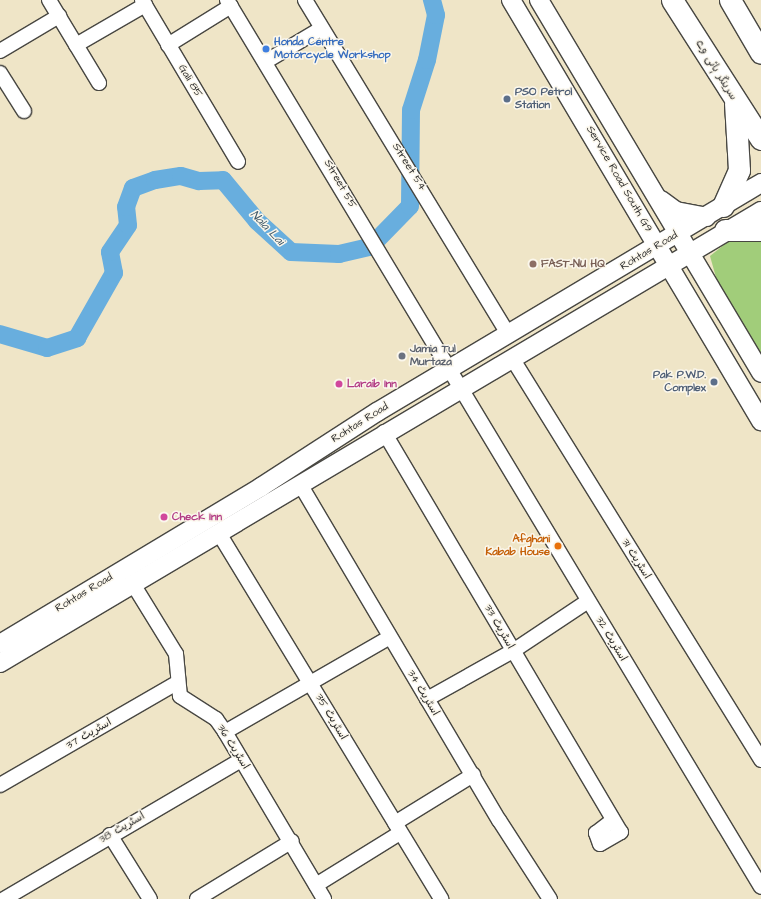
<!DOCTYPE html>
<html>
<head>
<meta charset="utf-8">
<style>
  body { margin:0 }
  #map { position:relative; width:761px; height:899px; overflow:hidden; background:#efe5c7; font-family:"Architects Daughter","Playpen Sans Arabic",sans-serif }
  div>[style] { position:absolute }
  .green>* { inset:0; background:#a1cd7a }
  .river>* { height:18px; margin:-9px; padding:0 9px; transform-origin:9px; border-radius:9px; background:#68aede }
  .roads { filter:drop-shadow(1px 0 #484742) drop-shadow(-1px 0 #484742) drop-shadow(0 1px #484742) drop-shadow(0 -1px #484742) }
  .minor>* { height:14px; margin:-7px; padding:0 7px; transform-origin:7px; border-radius:7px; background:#fff }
  .major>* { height:18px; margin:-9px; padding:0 9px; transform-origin:9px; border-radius:9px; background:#fff }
  .highway>* { height:21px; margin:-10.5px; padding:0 10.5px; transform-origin:10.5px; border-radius:10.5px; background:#fff }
  .dots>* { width:11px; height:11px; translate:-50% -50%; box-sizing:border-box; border:2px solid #fbf7ec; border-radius:50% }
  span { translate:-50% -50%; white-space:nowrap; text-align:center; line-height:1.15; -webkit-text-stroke:3px #fbf7ec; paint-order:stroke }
  .shop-label { font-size:11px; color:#366cbe; font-weight:700 }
  .left { translate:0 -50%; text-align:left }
  .street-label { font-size:11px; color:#2b2b2b }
  .service-label { font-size:11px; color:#4e5e75; font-weight:700 }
  .right { translate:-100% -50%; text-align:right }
  .education-label { font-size:11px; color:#785e54; font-weight:700 }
  .worship-label { font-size:11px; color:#5b616d; font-weight:700 }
  .hotel-label { font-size:11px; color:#b23c85; font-weight:700 }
  .food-label { font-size:11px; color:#c56008; font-weight:700 }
  .water-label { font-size:12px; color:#40596a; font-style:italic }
</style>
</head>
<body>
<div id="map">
  <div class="green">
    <i style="clip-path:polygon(730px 240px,761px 240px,761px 355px,717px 281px,710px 256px)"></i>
  </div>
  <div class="river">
    <i style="left:0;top:334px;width:49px;rotate:16.6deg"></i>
    <i style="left:47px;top:348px;width:32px;rotate:-18deg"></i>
    <i style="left:77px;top:338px;width:75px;rotate:-60.4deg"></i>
    <i style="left:114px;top:273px;width:21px;rotate:-101deg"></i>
    <i style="left:110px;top:252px;width:32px;rotate:-56deg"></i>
    <i style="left:128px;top:225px;width:18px;rotate:-96deg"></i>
    <i style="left:126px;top:207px;width:20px;rotate:-70deg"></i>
    <i style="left:133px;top:188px;width:23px;rotate:-20deg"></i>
    <i style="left:155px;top:180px;width:26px;rotate:-9deg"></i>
    <i style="left:181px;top:176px;width:19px;rotate:16deg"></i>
    <i style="left:199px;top:181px;width:24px;rotate:-2deg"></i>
    <i style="left:223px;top:180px;width:53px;rotate:50.3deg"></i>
    <i style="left:257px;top:221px;width:46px;rotate:42.4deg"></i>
    <i style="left:291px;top:252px;width:48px;rotate:2.4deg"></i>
    <i style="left:339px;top:254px;width:32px;rotate:-13deg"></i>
    <i style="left:370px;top:247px;width:57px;rotate:-45.7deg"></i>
    <i style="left:410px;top:206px;width:96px;rotate:-89.4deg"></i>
    <i style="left:411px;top:110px;width:52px;rotate:-72.3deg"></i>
    <i style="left:427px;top:60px;width:46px;rotate:-78.7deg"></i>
    <i style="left:436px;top:15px;width:16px;rotate:-105deg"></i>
  </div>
  <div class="roads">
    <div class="minor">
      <i style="left:49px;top:0;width:97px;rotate:58.9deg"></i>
      <i style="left:142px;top:0;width:188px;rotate:59.3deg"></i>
      <i style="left:227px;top:0;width:1035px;rotate:58.95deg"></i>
      <i style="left:305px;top:0;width:392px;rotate:58.7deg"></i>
      <i style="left:76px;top:45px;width:80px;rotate:-30.1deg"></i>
      <i style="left:168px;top:45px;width:74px;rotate:-31.8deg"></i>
      <i style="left:0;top:51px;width:69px;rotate:-30.7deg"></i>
      <i style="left:265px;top:62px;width:66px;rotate:-30.8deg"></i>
      <i style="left:0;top:73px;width:45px;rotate:57.7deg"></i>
      <i style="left:512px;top:358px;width:473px;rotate:58.2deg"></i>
      <i style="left:384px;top:432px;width:465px;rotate:59.4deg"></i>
      <i style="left:621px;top:832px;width:24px;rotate:150deg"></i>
      <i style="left:600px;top:844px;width:12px;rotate:-110deg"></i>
      <i style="left:596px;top:833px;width:20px;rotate:-37deg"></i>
      <i style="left:300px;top:484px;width:391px;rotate:59.4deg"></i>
      <i style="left:499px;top:820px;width:94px;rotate:57.2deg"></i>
      <i style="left:220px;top:535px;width:426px;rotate:58.7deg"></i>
      <i style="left:133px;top:584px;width:82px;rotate:58.4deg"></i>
      <i style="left:176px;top:654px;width:42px;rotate:84.6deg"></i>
      <i style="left:180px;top:696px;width:43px;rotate:32.6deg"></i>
      <i style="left:216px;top:719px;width:16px;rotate:55deg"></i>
      <i style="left:225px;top:732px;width:194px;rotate:59.3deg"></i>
      <i style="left:427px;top:699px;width:98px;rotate:-29.2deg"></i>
      <i style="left:513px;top:651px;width:90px;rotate:-33.7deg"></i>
      <i style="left:225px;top:732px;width:190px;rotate:-29.9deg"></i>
      <i style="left:0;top:785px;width:204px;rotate:-30deg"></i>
      <i style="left:395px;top:823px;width:92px;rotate:-31.6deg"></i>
      <i style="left:110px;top:835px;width:75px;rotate:58deg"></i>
      <i style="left:316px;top:885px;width:99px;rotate:-31.8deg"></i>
      <i style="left:4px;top:899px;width:275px;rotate:-30.4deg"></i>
      <i style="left:197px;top:899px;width:111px;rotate:-31.4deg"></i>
    </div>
    <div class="major">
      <i style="left:511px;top:0;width:490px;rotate:59.3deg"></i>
      <i style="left:539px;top:0;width:434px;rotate:59.2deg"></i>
      <i style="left:661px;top:200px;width:19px;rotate:36deg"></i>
      <i style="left:676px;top:211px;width:31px;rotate:11deg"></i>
      <i style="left:0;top:644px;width:305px;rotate:-31deg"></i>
      <i style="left:261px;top:487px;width:138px;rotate:-32.9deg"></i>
      <i style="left:377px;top:412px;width:447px;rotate:-30.8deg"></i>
      <i style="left:0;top:663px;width:885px;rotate:-30.71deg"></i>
    </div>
    <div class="highway">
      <i style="left:672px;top:0;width:165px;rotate:57.4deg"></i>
      <i style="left:730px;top:0;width:61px;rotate:59.7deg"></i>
      <i style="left:723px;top:206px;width:39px;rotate:-66deg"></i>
      <i style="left:739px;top:170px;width:67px;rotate:-93.4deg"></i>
      <i style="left:725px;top:230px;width:36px"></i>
    </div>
  </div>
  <div class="dots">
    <i style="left:266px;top:49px;background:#3f7fe0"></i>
    <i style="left:507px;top:99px;background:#5c6f8a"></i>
    <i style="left:533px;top:264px;background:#8d6e63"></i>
    <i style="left:402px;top:356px;background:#6b7280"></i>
    <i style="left:714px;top:382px;background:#5c6f8a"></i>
    <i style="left:339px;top:384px;background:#d1479c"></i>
    <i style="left:164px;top:517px;background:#d1479c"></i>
    <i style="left:558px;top:546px;background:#e8710a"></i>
  </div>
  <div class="shop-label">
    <span class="left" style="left:274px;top:49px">Honda Centre<br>Motorcycle Workshop</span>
  </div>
  <div class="street-label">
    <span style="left:716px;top:70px;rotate:58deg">سرینگر ہائی وے</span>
    <span style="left:190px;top:81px;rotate:59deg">Gali 85</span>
    <span style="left:409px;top:167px;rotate:58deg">Street 54</span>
    <span style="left:619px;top:179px;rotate:60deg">Service Road South G9</span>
    <span style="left:340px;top:184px;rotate:60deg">Street 55</span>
    <span style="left:649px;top:251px;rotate:-31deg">Rohtas Road</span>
    <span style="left:360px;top:423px;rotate:-32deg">Rohtas Road</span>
    <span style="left:636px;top:559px;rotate:58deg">اسٹریٹ 31</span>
    <span style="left:84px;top:593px;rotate:-31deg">Rohtas Road</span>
    <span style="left:499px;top:627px;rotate:60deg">اسٹریٹ 33</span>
    <span style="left:611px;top:639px;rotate:59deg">اسٹریٹ 32</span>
    <span style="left:423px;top:693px;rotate:59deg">اسٹریٹ 34</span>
    <span style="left:331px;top:717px;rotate:59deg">اسٹریٹ 35</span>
    <span style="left:89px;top:734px;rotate:-30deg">اسٹریٹ 37</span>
    <span style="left:233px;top:747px;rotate:58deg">اسٹریٹ 36</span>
    <span style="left:122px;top:828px;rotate:-30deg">اسٹریٹ 38</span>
  </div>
  <div class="service-label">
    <span class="left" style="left:515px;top:99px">PSO Petrol<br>Station</span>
    <span class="right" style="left:706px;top:382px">Pak P.W.D.<br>Complex</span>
  </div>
  <div class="education-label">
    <span class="left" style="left:541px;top:264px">FAST-NU HQ</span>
  </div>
  <div class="worship-label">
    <span class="left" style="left:410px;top:356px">Jamia Tul<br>Murtaza</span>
  </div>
  <div class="hotel-label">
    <span class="left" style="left:347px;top:384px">Laraib Inn</span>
    <span class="left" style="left:172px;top:517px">Check Inn</span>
  </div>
  <div class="food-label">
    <span class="right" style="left:550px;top:546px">Afghani<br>Kabab House</span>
  </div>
  <div class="water-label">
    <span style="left:267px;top:228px;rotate:46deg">Nala Lai</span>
  </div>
</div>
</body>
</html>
